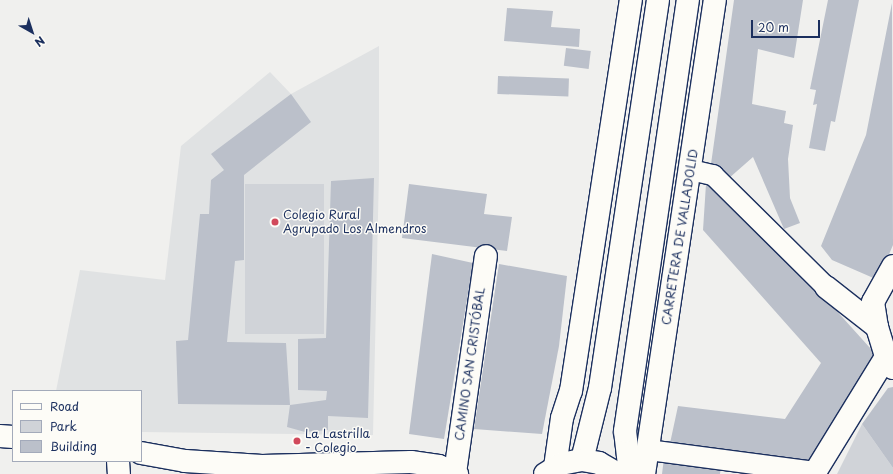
<!DOCTYPE html>
<html>
<head>
<meta charset="utf-8">
<style>
  body { margin:0 }
  #map { position:relative; width:893px; height:474px; overflow:hidden; background:#f0f0ee; font-family:"Playpen Sans",sans-serif }
  div>[style] { position:absolute }
  .built>* { inset:0; background:#e0e2e3 }
  .green>* { inset:0; background:#d0d3d8; transform-origin:0 0 }
  .building>* { inset:0; background:#bbc0ca; transform-origin:0 0 }
  .roads { filter:drop-shadow(1px 0 #1b2f5e) drop-shadow(-1px 0 #1b2f5e) drop-shadow(0 1px #1b2f5e) drop-shadow(0 -1px #1b2f5e) }
  .pedestrian>* { height:20px; margin:-10px; padding:0 10px; transform-origin:10px; border-radius:10px; background:#fdfcf7 }
  .minor>* { height:22px; margin:-11px; padding:0 11px; transform-origin:11px; border-radius:11px; background:#fdfcf7 }
  .secondary>* { height:22px; margin:-11px; padding:0 11px; transform-origin:11px; border-radius:11px; background:#fdfcf7 }
  .trunk>* { height:22px; margin:-11px; padding:0 11px; transform-origin:11px; border-radius:11px; background:#fdfcf7 }
  .dots>* { width:11px; height:11px; translate:-50% -50%; box-sizing:border-box; border:2px solid #fdfcf7; border-radius:50% }
  span { translate:-50% -50%; white-space:nowrap; text-align:center; line-height:1.15; -webkit-text-stroke:3px #fdfcf7; paint-order:stroke }
  .poi-label { font-size:12px; color:#1b2f5e }
  .left { translate:0 -50%; text-align:left }
  .street-label { font-size:12px; color:#1b2f5e }
  .legend { position:absolute; left:12px; top:390px; width:130px; height:72px; box-sizing:border-box; background:#fdfcf7; border:1px solid #a3aaba; margin:0; padding:5px 7px; list-style:none; font-size:12px; color:#1b2f5e }
  .legend li { display:flex; align-items:center; gap:8px; height:20px }
  .legend b { width:20px; border:1px solid #a3aaba }
  .north { position:absolute; left:12px; top:12px; width:40px; height:40px; -webkit-text-stroke:3px #fdfcf7; paint-order:stroke; rotate:141deg; font-size:11px; font-weight:700; line-height:16px; text-align:center; color:#1b2f5e }
  .north::after { content:''; display:block; margin:auto; width:14px; height:18px; background:#1b2f5e; clip-path:polygon(50% 0,100% 100%,50% 72%,0 100%) }
  .scale { position:absolute; left:751px; top:20px; width:69px; height:18px; box-sizing:border-box; border:2px solid #1b2f5e; border-top:0; padding-left:5px; font-size:12px; line-height:14px; white-space:nowrap; color:#1b2f5e; -webkit-text-stroke:3px #fdfcf7; paint-order:stroke }
</style>
</head>
<body>
<div id="map">
  <div class="built">
    <i style="clip-path:polygon(379px 46px,379px 173px,373px 435px,141px 432px,141px 391px,56px 391px,80px 270px,165px 280px,181px 146px,270px 72px,291px 94px)"></i>
  </div>
  <div class="green">
    <i style="left:245px;top:184px;width:79px;height:150px"></i>
    <i style="clip-path:polygon(862px 424px,893px 468px,893px 474px,837px 474px)"></i>
  </div>
  <div class="building">
    <i style="clip-path:polygon(734px 0,803px 0,794px 58px,758px 49px,752px 104px,786px 111px,784px 123px,793px 125px,788px 159px,790px 198px,800px 223px,784px 229px,753px 157px,728px 179px,711px 164px)"></i>
    <i style="clip-path:polygon(828px 0,859px 0,835px 122px,831px 121px,825px 151px,809px 148px,817px 104px,813px 105px,816px 90px,810px 89px)"></i>
    <i style="clip-path:polygon(892px 3px,893px 245px,878px 280px,832px 260px,821px 246px,866px 135px)"></i>
    <i style="clip-path:polygon(507px 8px,553px 11px,551px 27px,580px 29px,579px 47px,504px 41px)"></i>
    <i style="left:566px;top:48px;width:25px;height:18px;rotate:7deg"></i>
    <i style="left:498px;top:76px;width:71px;height:18px;rotate:2deg"></i>
    <i style="clip-path:polygon(291px 94px,311px 122px,244px 175px,244px 260px,235px 261px,227px 342px,286px 343px,290px 405px,178px 404px,176px 341px,188px 340px,200px 214px,209px 214px,211px 180px,224px 170px,211px 154px)"></i>
    <i style="clip-path:polygon(374px 178px,368px 418px,328px 416px,328px 430px,305px 432px,287px 427px,290px 405px,326px 400px,327px 391px,298px 390px,298px 339px,326px 338px,331px 181px)"></i>
    <i style="clip-path:polygon(409px 184px,487px 194px,484px 214px,512px 217px,507px 251px,402px 238px)"></i>
    <i style="clip-path:polygon(706px 184px,724px 186px,880px 359px,809px 467px,669px 448px,678px 406px,785px 419px,821px 363px,703px 230px)"></i>
    <i style="clip-path:polygon(432px 254px,473px 263px,444px 439px,409px 434px)"></i>
    <i style="clip-path:polygon(499px 264px,567px 276px,559px 346px,542px 434px,474px 429px)"></i>
    <i style="clip-path:polygon(893px 387px,893px 468px,862px 424px,888px 388px)"></i>
    <i style="clip-path:polygon(664px 458px,721px 466px,720px 474px,662px 474px)"></i>
  </div>
  <div class="roads">
    <div class="pedestrian">
      <i style="left:691px;top:170px;width:23px;rotate:13deg"></i>
      <i style="left:713px;top:175px;width:159px;rotate:44.7deg"></i>
      <i style="left:648px;top:450px;width:168px;rotate:7.5deg"></i>
    </div>
    <div class="minor">
      <i style="left:893px;top:266px;width:41px;rotate:119.1deg"></i>
      <i style="left:873px;top:302px;width:25px;rotate:81deg"></i>
      <i style="left:877px;top:327px;width:31px;rotate:73deg"></i>
      <i style="left:886px;top:357px;width:13px;rotate:58deg"></i>
      <i style="left:826px;top:287px;width:65px;rotate:38.1deg"></i>
      <i style="left:118px;top:461px;width:13px;rotate:86deg"></i>
      <i style="left:555px;top:467px;width:49px;rotate:-81.9deg"></i>
      <i style="left:562px;top:418px;width:28px;rotate:-72deg"></i>
      <i style="left:571px;top:391px;width:396px;rotate:-81.3deg"></i>
      <i style="left:455px;top:473px;width:219px;rotate:-81.9deg"></i>
      <i style="left:644px;top:474px;width:479px;rotate:-81.5deg"></i>
      <i style="left:814px;top:474px;width:137px;rotate:-58.4deg"></i>
    </div>
    <div class="secondary">
      <i style="left:0;top:436px;width:13px;rotate:4deg"></i>
      <i style="left:141px;top:453px;width:45px;rotate:10.3deg"></i>
      <i style="left:185px;top:461px;width:77px;rotate:3.7deg"></i>
      <i style="left:262px;top:466px;width:149px;rotate:-1.5deg"></i>
      <i style="left:411px;top:462px;width:28px;rotate:8deg"></i>
      <i style="left:439px;top:466px;width:20px;rotate:24deg"></i>
    </div>
    <div class="trunk">
      <i style="left:582px;top:460px;width:74px;rotate:-76deg"></i>
      <i style="left:600px;top:388px;width:392px;rotate:-81.5deg"></i>
      <i style="left:545px;top:474px;width:19px;rotate:-32deg"></i>
      <i style="left:561px;top:464px;width:21px;rotate:-11deg"></i>
      <i style="left:582px;top:460px;width:17px;rotate:10deg"></i>
      <i style="left:599px;top:463px;width:22px;rotate:30deg"></i>
      <i style="left:630px;top:474px;width:43px;rotate:-96.6deg"></i>
      <i style="left:625px;top:431px;width:436px;rotate:-81.7deg"></i>
    </div>
  </div>
  <div class="dots">
    <i style="left:275px;top:222px;background:#d1495b"></i>
    <i style="left:297px;top:441px;background:#d1495b"></i>
  </div>
  <div class="poi-label">
    <span class="left" style="left:283px;top:222px">Colegio Rural<br>Agrupado Los Almendros</span>
    <span class="left" style="left:305px;top:441px">La Lastrilla<br>- Colegio</span>
  </div>
  <div class="street-label">
    <span style="left:680px;top:237px;rotate:-81deg">CARRETERA DE VALLADOLID</span>
    <span style="left:470px;top:364px;rotate:-82deg">CAMINO SAN CRISTÓBAL</span>
  </div>
  <ul class="legend">
  <li><b style="height:5px;background:#fdfcf7"></b>Road</li>
  <li><b style="height:11px;background:#d0d3d8"></b>Park</li>
  <li><b style="height:11px;background:#bbc0ca"></b>Building</li>
  </ul>
  <div class="north">N</div>
  <div class="scale">20 m</div>
</div>
</body>
</html>
